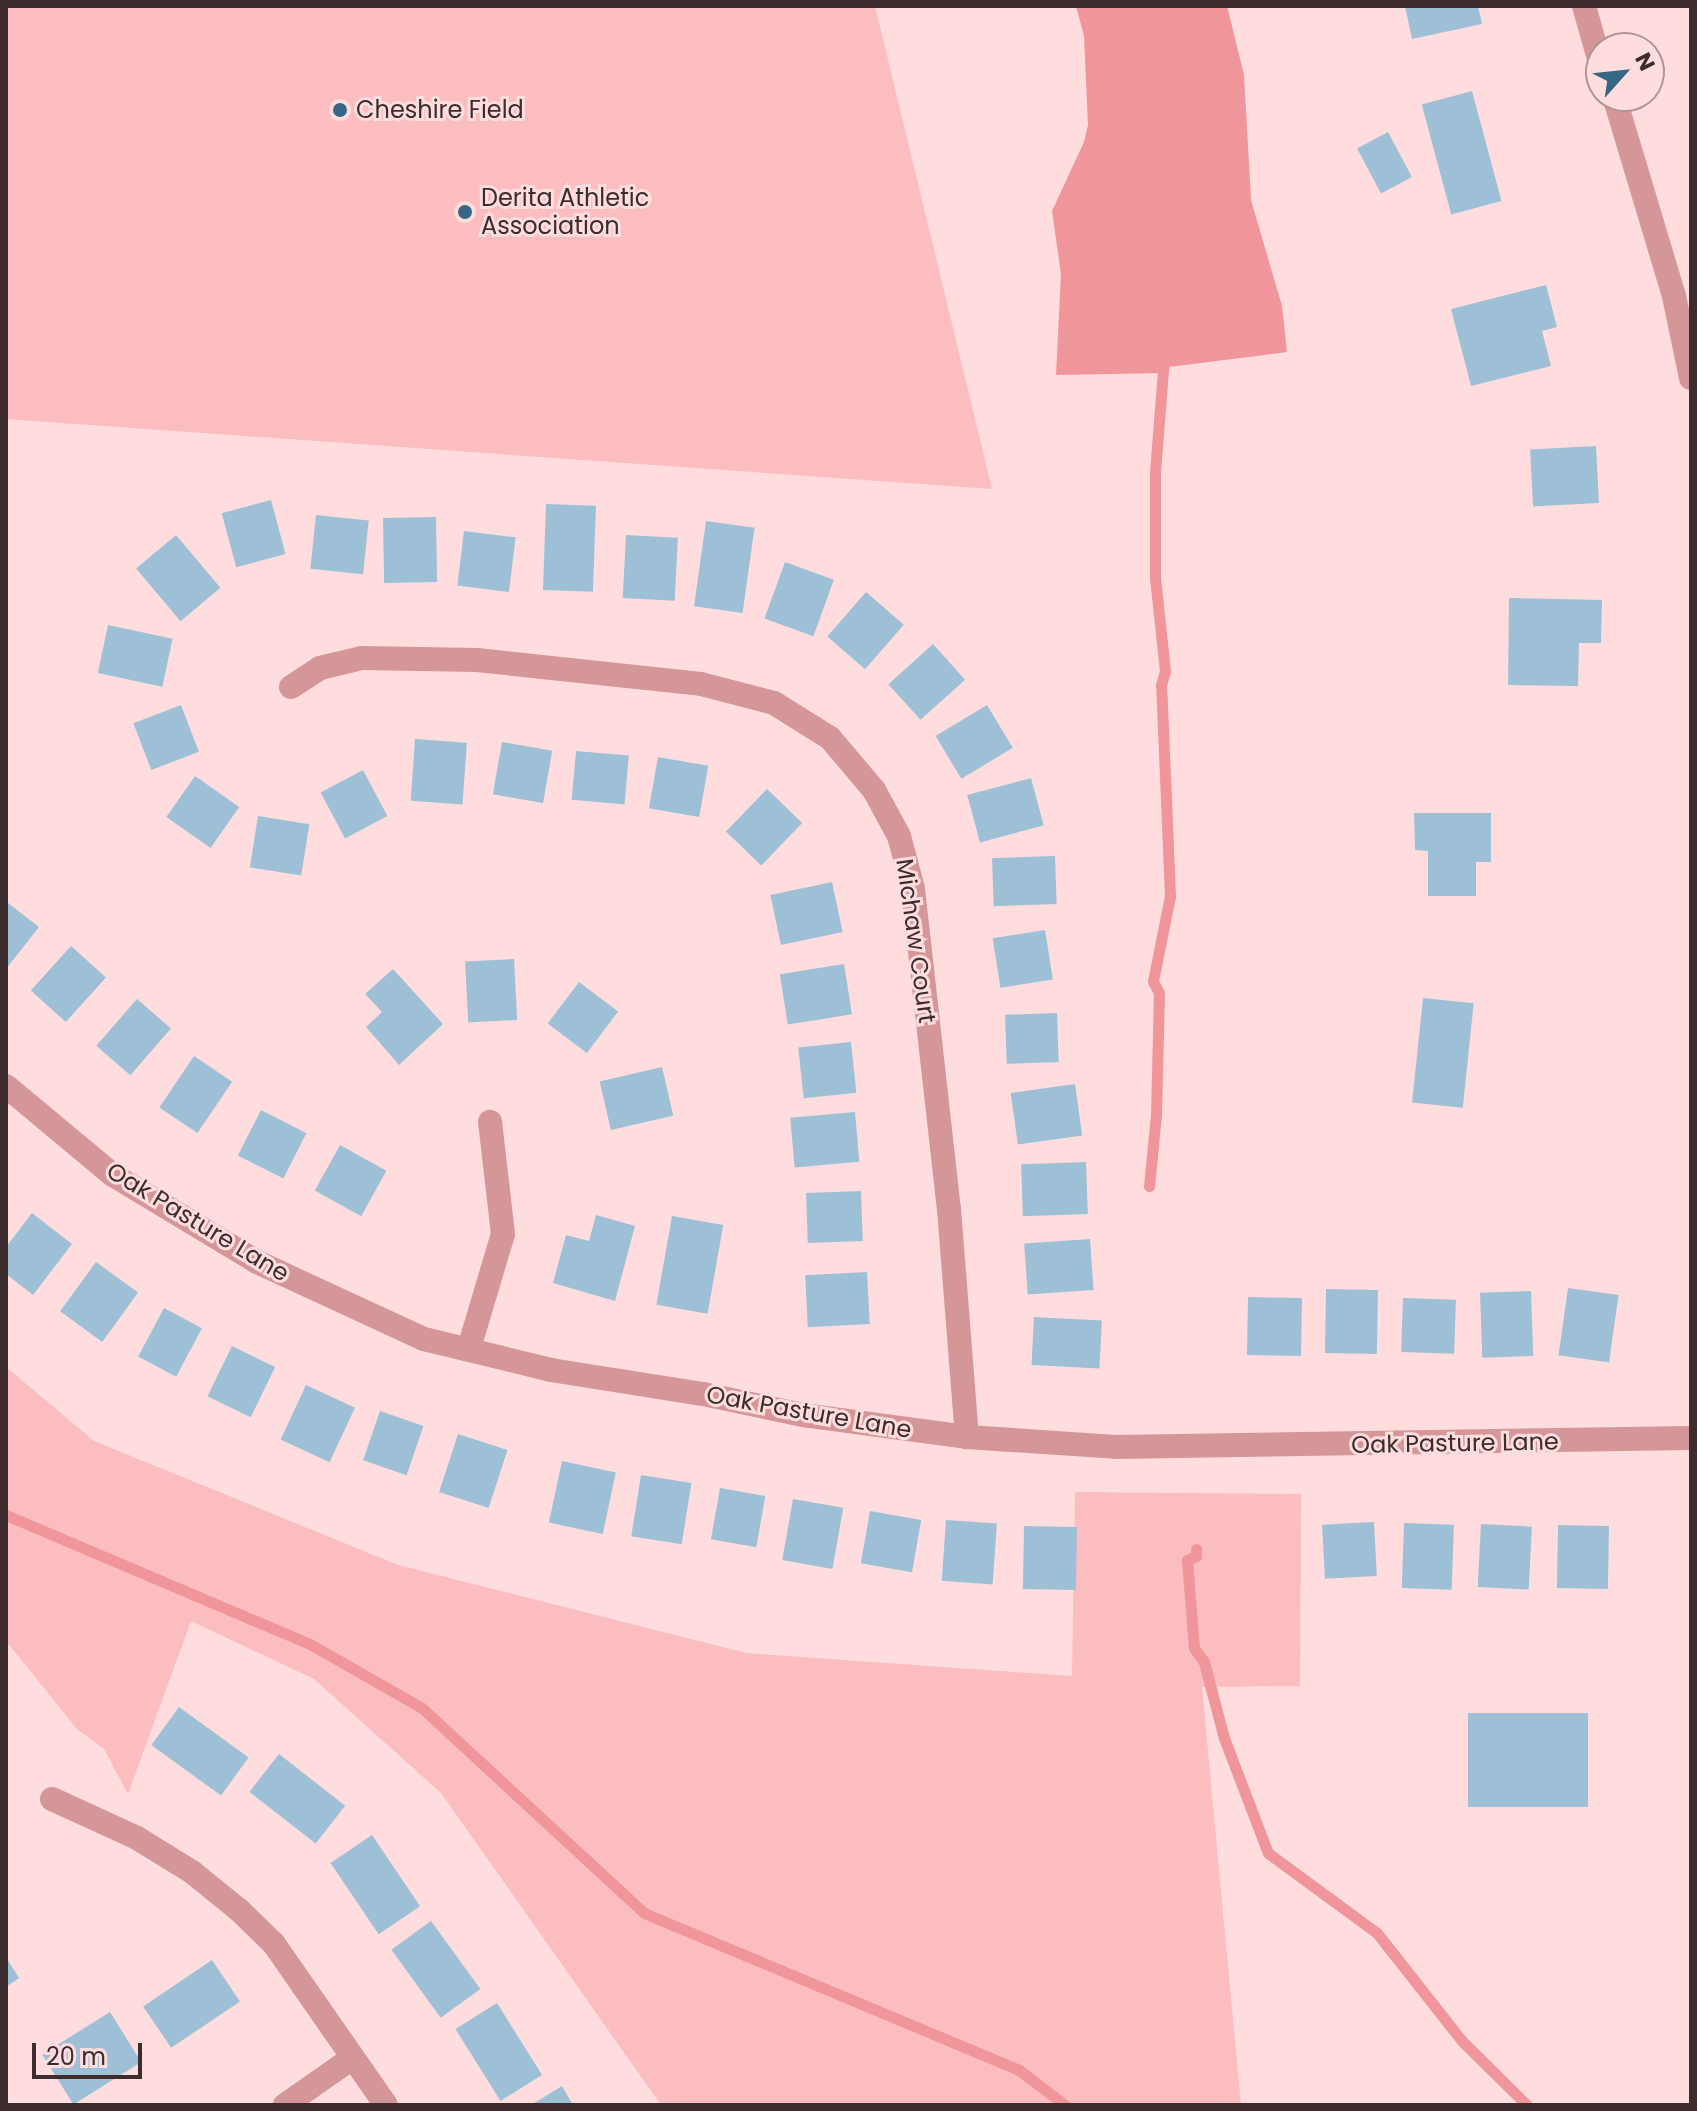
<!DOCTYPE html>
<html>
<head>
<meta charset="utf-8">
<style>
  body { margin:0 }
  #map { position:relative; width:1697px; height:2111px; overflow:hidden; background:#ffdcdd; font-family:Poppins,sans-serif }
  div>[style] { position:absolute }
  .green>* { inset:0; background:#fbbdbf }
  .water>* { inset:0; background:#f0959a }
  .stream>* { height:11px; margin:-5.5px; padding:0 5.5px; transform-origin:5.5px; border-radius:5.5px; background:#f0959a }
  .building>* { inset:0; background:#9ec0d6; transform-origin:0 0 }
  .street>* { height:24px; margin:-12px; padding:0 12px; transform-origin:12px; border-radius:12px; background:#d59699 }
  .dots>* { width:22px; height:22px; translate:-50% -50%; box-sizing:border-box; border:4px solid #ffdcdd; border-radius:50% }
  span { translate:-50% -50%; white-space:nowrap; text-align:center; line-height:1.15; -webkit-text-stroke:6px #ffdcdd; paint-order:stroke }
  .poi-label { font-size:24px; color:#3c2c2d }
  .left { translate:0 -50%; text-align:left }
  .street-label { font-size:24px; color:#3c2c2d }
  .frame { position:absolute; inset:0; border:8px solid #3c2c2d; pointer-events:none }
  .north { position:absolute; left:1585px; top:32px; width:80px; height:80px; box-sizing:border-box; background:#ffdcdd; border:2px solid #b19697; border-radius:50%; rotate:63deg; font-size:22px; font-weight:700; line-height:32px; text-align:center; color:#3c2c2d }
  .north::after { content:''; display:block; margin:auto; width:28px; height:36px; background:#356785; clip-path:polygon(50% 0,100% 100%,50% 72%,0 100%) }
  .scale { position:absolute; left:32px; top:2043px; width:110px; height:36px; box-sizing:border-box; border:4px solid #3c2c2d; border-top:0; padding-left:10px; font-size:24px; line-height:28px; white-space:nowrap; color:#3c2c2d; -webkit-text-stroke:6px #ffdcdd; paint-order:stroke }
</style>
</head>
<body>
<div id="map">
  <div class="green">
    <i style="clip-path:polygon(6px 6px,875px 6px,992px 489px,6px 419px)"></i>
    <i style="clip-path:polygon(6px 1367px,94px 1441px,398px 1565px,746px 1653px,1072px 1676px,1075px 1492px,1301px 1494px,1300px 1686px,1202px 1687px,1241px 2105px,661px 2105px,441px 1793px,314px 1679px,191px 1621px,128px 1794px,104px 1749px,77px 1729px,6px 1641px)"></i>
  </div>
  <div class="water">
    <i style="clip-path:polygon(1076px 6px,1227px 6px,1244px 75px,1251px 200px,1282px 306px,1287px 352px,1169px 367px,1164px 373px,1056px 375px,1061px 274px,1052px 211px,1084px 142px,1088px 125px,1084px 36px)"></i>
  </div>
  <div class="stream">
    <i style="left:1149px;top:1186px;width:71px;rotate:-84.4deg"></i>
    <i style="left:1156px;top:1115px;width:122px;rotate:-88.6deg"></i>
    <i style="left:1159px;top:993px;width:13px;rotate:-117deg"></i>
    <i style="left:1153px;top:981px;width:87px;rotate:-78.7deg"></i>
    <i style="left:1170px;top:896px;width:211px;rotate:-92.4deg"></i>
    <i style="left:1161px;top:685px;width:15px;rotate:-74deg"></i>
    <i style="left:1165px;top:671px;width:94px;rotate:-96.1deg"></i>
    <i style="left:1155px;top:578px;width:106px;rotate:-90deg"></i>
    <i style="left:1155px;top:472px;width:114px;rotate:-85.5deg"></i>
    <i style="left:6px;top:1515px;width:330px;rotate:23deg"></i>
    <i style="left:310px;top:1644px;width:129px;rotate:29.7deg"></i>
    <i style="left:422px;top:1708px;width:302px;rotate:42.7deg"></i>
    <i style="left:644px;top:1913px;width:407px;rotate:22.7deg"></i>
    <i style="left:1019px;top:2070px;width:58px;rotate:37.3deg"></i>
    <i style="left:1196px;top:1549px;width:7px;rotate:90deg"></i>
    <i style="left:1196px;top:1556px;width:10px;rotate:156deg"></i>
    <i style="left:1187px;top:1560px;width:88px;rotate:85.5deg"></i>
    <i style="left:1194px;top:1648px;width:17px;rotate:54deg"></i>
    <i style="left:1204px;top:1662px;width:79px;rotate:75.3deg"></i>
    <i style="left:1224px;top:1738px;width:123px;rotate:69.1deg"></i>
    <i style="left:1268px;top:1853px;width:135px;rotate:36.3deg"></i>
    <i style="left:1377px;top:1933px;width:137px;rotate:51.8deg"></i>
    <i style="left:1462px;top:2041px;width:91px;rotate:44.6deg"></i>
  </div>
  <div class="building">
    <i style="clip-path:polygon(1405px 6px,1478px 6px,1482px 24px,1412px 39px)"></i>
    <i style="left:1472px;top:91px;width:114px;height:52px;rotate:75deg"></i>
    <i style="left:1388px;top:132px;width:51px;height:35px;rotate:62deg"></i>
    <i style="clip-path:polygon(1546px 285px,1557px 327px,1542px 331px,1551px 366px,1471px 386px,1451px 309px)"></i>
    <i style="left:1596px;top:446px;width:57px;height:66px;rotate:87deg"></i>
    <i style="left:271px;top:500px;width:56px;height:51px;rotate:75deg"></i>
    <i style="left:546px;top:504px;width:50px;height:86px;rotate:2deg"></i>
    <i style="left:316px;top:515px;width:53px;height:54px;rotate:6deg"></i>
    <i style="left:436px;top:517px;width:65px;height:53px;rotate:89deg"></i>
    <i style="left:706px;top:521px;width:49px;height:86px;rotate:8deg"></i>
    <i style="left:464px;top:531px;width:52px;height:55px;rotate:7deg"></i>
    <i style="left:176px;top:535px;width:69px;height:52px;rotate:50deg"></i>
    <i style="left:626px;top:535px;width:52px;height:63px;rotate:3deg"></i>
    <i style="left:785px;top:562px;width:52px;height:60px;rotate:20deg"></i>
    <i style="left:866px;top:592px;width:50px;height:59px;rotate:41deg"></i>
    <i style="clip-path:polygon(1509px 598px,1602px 600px,1601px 643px,1579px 643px,1578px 686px,1508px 685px)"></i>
    <i style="left:108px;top:625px;width:66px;height:49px;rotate:12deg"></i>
    <i style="left:933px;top:644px;width:48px;height:60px;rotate:48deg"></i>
    <i style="left:181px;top:705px;width:50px;height:51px;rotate:69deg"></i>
    <i style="left:987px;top:705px;width:50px;height:60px;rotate:59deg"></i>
    <i style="left:415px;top:739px;width:52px;height:62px;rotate:4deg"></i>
    <i style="left:502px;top:742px;width:51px;height:53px;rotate:10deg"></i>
    <i style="left:576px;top:751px;width:53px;height:49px;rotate:5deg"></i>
    <i style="left:658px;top:757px;width:51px;height:52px;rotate:10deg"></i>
    <i style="left:363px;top:770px;width:52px;height:48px;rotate:62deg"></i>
    <i style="left:195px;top:776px;width:54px;height:50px;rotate:35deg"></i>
    <i style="left:1031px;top:778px;width:49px;height:66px;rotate:75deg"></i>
    <i style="left:767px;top:789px;width:49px;height:59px;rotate:44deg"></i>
    <i style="clip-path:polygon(1414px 813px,1491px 813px,1491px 862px,1476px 862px,1476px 896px,1428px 896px,1428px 851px,1415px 850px)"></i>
    <i style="left:258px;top:816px;width:52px;height:52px;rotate:9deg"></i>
    <i style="left:1055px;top:856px;width:48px;height:63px;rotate:88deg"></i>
    <i style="left:832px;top:882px;width:51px;height:63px;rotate:78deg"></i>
    <i style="clip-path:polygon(8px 903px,39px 927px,6px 969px,6px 905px)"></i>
    <i style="left:1045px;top:930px;width:50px;height:53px;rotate:81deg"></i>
    <i style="left:71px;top:946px;width:47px;height:60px;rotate:42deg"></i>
    <i style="left:514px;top:959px;width:61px;height:49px;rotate:87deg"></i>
    <i style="left:844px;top:964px;width:51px;height:65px;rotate:81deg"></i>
    <i style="clip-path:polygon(393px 969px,443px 1024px,399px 1065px,366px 1027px,382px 1012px,365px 994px)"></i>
    <i style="left:579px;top:982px;width:49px;height:52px;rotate:37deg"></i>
    <i style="left:1423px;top:998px;width:51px;height:105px;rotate:6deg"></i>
    <i style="left:137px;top:999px;width:45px;height:62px;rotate:41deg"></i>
    <i style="left:1057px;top:1013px;width:49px;height:52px;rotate:88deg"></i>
    <i style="left:851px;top:1042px;width:51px;height:53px;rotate:84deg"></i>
    <i style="left:194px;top:1056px;width:46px;height:62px;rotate:34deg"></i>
    <i style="left:662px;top:1067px;width:50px;height:64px;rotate:77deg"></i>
    <i style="left:1075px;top:1084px;width:52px;height:65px;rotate:82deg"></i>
    <i style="left:261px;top:1110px;width:51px;height:51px;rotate:27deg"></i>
    <i style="left:855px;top:1112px;width:50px;height:65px;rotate:85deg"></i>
    <i style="left:340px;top:1145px;width:53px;height:52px;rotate:29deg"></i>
    <i style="left:1086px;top:1162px;width:52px;height:65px;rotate:88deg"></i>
    <i style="left:861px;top:1191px;width:50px;height:55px;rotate:88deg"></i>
    <i style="clip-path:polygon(32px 1213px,72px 1244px,33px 1295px,6px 1274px,6px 1247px)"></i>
    <i style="clip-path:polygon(596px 1215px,635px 1226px,615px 1301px,553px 1283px,566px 1235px,589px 1241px)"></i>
    <i style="left:672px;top:1216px;width:52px;height:90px;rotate:10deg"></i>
    <i style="left:1090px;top:1239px;width:51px;height:66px;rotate:86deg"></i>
    <i style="left:96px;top:1262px;width:52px;height:61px;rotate:36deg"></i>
    <i style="left:867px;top:1272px;width:52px;height:62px;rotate:87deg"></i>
    <i style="left:1568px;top:1288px;width:51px;height:68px;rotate:8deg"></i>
    <i style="left:1326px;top:1289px;width:52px;height:64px;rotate:1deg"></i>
    <i style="left:1531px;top:1291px;width:65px;height:51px;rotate:88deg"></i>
    <i style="left:1248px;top:1297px;width:54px;height:58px;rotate:1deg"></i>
    <i style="left:1403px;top:1298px;width:53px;height:54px;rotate:2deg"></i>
    <i style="left:164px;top:1308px;width:43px;height:55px;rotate:28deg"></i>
    <i style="left:1034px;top:1317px;width:68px;height:48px;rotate:3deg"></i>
    <i style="left:232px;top:1346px;width:48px;height:56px;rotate:26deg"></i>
    <i style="left:306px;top:1385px;width:54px;height:60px;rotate:25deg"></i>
    <i style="left:380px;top:1411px;width:46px;height:52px;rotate:19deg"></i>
    <i style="left:458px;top:1434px;width:52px;height:61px;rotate:18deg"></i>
    <i style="left:562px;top:1461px;width:55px;height:63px;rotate:12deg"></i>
    <i style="left:641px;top:1475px;width:51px;height:62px;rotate:9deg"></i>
    <i style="left:720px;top:1488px;width:46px;height:52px;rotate:10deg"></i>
    <i style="left:793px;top:1499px;width:51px;height:62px;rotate:10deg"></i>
    <i style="left:870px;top:1511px;width:52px;height:53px;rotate:10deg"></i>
    <i style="left:946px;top:1520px;width:51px;height:61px;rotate:4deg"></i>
    <i style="left:1374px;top:1522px;width:54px;height:52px;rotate:87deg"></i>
    <i style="left:1404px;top:1523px;width:50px;height:65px;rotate:2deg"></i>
    <i style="left:1481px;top:1524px;width:51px;height:63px;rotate:3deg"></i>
    <i style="left:1558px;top:1525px;width:51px;height:63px;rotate:1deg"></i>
    <i style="left:1024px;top:1526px;width:53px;height:63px;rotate:1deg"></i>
    <i style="left:179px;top:1707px;width:86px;height:47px;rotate:36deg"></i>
    <i style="left:1468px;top:1713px;width:120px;height:94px"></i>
    <i style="left:279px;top:1754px;width:84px;height:48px;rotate:38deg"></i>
    <i style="left:372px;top:1835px;width:86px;height:50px;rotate:56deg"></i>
    <i style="left:431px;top:1921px;width:84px;height:49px;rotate:54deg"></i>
    <i style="clip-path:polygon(6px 1957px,19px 1978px,6px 1987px)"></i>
    <i style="left:212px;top:1960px;width:50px;height:83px;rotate:56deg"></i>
    <i style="left:497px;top:2003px;width:85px;height:49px;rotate:58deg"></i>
    <i style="left:110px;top:2012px;width:59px;height:80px;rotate:58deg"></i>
    <i style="clip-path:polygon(562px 2086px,573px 2105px,531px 2105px)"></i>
  </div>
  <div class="street">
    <i style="left:1584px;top:6px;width:62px;rotate:74.2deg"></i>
    <i style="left:1614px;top:96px;width:209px;rotate:73.3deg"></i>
    <i style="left:1674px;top:296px;width:84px;rotate:78.3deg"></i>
    <i style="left:291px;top:687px;width:35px;rotate:-33deg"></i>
    <i style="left:320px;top:668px;width:43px;rotate:-13.4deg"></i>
    <i style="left:362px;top:658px;width:115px;rotate:1deg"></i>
    <i style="left:477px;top:660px;width:225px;rotate:6.1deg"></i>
    <i style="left:701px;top:684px;width:75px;rotate:14.6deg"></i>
    <i style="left:774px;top:703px;width:66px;rotate:32deg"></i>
    <i style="left:830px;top:738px;width:68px;rotate:49.8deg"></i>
    <i style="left:874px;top:790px;width:52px;rotate:61.5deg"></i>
    <i style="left:899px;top:836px;width:55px;rotate:75.2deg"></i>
    <i style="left:913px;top:889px;width:322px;rotate:83.6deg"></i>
    <i style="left:949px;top:1209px;width:229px;rotate:85.5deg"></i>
    <i style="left:6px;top:1086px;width:139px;rotate:39.8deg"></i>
    <i style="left:113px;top:1175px;width:168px;rotate:31.1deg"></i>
    <i style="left:257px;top:1262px;width:184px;rotate:24.8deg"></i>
    <i style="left:424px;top:1339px;width:131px;rotate:13.7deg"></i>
    <i style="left:551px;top:1370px;width:154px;rotate:9deg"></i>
    <i style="left:703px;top:1394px;width:102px;rotate:11.9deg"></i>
    <i style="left:803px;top:1415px;width:165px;rotate:7.6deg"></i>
    <i style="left:967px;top:1437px;width:149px;rotate:3.8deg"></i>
    <i style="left:1116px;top:1447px;width:575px;rotate:-0.9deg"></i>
    <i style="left:469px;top:1348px;width:119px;rotate:-73.4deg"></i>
    <i style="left:503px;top:1234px;width:113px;rotate:-96.6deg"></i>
    <i style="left:52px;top:1799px;width:94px;rotate:24.6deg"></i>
    <i style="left:137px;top:1838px;width:65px;rotate:31.7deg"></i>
    <i style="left:192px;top:1872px;width:60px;rotate:39deg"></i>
    <i style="left:239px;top:1910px;width:49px;rotate:44.2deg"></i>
    <i style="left:274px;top:1944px;width:196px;rotate:55.2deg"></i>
    <i style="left:285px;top:2105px;width:82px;rotate:-35deg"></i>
  </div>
  <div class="dots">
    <i style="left:340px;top:110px;background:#356785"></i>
    <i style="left:465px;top:212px;background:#356785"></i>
  </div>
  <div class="poi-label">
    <span class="left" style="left:356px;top:110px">Cheshire Field</span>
    <span class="left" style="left:481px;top:212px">Derita Athletic<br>Association</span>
  </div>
  <div class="street-label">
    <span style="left:916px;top:941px;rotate:82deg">Michaw Court</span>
    <span style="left:198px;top:1222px;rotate:31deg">Oak Pasture Lane</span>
    <span style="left:809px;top:1412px;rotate:10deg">Oak Pasture Lane</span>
    <span style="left:1455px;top:1443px;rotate:-1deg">Oak Pasture Lane</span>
  </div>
  <div class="frame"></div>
  <div class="north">N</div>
  <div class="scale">20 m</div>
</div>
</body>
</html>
